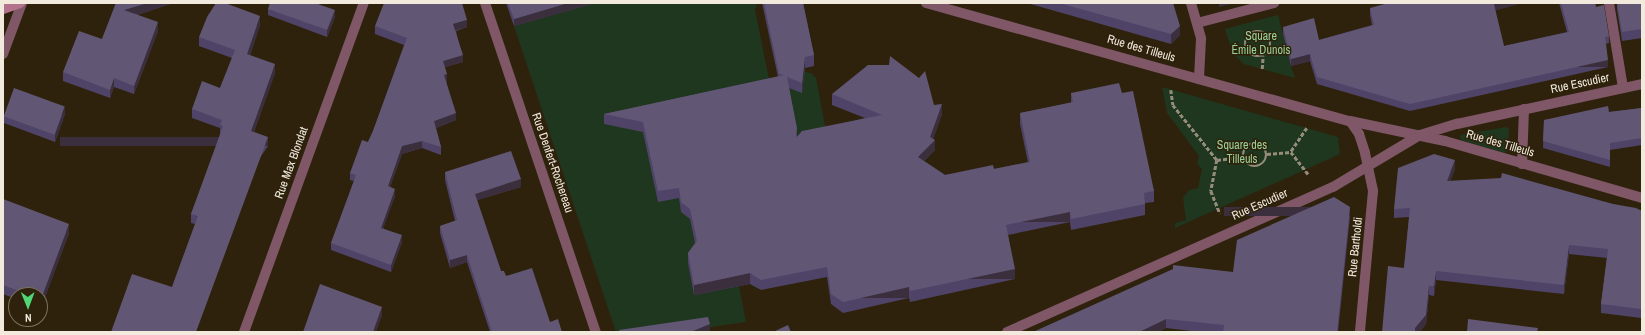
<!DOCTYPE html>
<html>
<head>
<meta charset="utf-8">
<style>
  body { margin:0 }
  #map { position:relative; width:1645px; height:335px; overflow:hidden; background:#2e220c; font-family:"Archivo Narrow",sans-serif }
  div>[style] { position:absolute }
  .green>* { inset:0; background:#1e371e }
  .path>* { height:2.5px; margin-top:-1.25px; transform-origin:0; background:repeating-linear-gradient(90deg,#958c7a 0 4px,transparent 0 6px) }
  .path>.ring { margin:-1.25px; padding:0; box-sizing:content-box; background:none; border:2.5px solid #958c7a; border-radius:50% }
  .lane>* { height:10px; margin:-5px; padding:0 5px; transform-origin:5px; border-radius:5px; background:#7f5767 }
  .street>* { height:10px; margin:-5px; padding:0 5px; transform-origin:5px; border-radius:5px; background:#7f5767 }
  .secondary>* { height:10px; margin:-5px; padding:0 5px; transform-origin:5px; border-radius:5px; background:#b3738d }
  .wall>* { inset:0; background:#4f4468 }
  .shaded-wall>* { inset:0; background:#3b2f3e; transform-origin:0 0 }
  .building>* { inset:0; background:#615674; transform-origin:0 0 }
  span { translate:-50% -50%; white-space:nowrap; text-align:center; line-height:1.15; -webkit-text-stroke:3px #2e220c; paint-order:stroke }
  .park-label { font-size:12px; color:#99d199 }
  .street-label { font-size:12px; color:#f2eadd }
  .frame { position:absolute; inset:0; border:4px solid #f2eadd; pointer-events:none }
  .north { position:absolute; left:8px; top:287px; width:40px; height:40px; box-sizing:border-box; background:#2e220c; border:1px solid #7c7260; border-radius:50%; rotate:179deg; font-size:11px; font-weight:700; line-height:16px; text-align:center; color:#f2eadd }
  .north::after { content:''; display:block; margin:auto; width:14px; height:18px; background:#50d674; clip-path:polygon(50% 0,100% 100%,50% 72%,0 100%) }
</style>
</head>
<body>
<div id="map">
  <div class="green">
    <i style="clip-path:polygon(594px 3px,757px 3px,755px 10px,769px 79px,805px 72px,811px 73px,816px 78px,827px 136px,749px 284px,739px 286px,746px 322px,677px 332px,616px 332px,514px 26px)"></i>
    <i style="clip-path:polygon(1278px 15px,1291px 66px,1295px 78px,1244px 64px,1233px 54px,1225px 29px)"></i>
    <i style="clip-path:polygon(1162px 87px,1338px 137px,1340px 154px,1175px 228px,1175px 223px,1186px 220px,1183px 198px,1189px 190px,1198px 188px,1202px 169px,1197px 163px,1199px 156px,1167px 113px)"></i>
    <i style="clip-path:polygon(1506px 127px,1509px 129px,1508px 150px,1504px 153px,1461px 140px,1460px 135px)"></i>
  </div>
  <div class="path">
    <i class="ring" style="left:1245px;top:31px;width:23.5px;height:23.5px"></i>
    <i style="left:1262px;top:69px;width:13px;rotate:-86deg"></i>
    <i style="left:1171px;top:90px;width:15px;rotate:82deg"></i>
    <i style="left:1173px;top:105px;width:70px;rotate:51.3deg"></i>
    <i style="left:1217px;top:160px;width:32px;rotate:101deg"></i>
    <i style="left:1211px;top:191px;width:24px;rotate:68deg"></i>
    <i style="left:1307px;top:128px;width:29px;rotate:124deg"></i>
    <i style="left:1291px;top:152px;width:28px;rotate:52deg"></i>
    <i class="ring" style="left:1243px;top:143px;width:21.5px;height:21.5px"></i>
    <i style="left:1267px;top:154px;width:24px;rotate:-5deg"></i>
    <i style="left:1217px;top:160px;width:26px;rotate:-7deg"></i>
  </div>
  <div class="lane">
    <i style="left:1609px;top:3px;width:86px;rotate:80.6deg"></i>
    <i style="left:1197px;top:23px;width:80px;rotate:-14.6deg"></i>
  </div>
  <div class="street">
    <i style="left:485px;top:3px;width:347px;rotate:71.4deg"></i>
    <i style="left:926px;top:3px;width:440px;rotate:15.6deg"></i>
    <i style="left:1350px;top:121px;width:97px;rotate:11.9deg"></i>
    <i style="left:1445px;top:141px;width:205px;rotate:16.1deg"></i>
    <i style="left:1191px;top:3px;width:37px;rotate:74deg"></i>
    <i style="left:1201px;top:39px;width:40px;rotate:92.9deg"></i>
    <i style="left:3px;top:54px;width:54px;rotate:-69.6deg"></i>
    <i style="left:1350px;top:121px;width:16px;rotate:55deg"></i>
    <i style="left:1359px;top:134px;width:20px;rotate:72deg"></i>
    <i style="left:1365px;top:153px;width:39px;rotate:78deg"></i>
    <i style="left:1373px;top:191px;width:142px;rotate:95.3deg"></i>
    <i style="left:1522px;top:164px;width:55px;rotate:-87.9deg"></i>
    <i style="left:244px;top:332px;width:350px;rotate:-70deg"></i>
    <i style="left:1007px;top:332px;width:357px;rotate:-24deg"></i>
    <i style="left:1333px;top:187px;width:101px;rotate:-30.9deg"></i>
    <i style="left:1420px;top:135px;width:39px;rotate:-17deg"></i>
    <i style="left:1457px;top:124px;width:189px;rotate:-12.2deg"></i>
  </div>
  <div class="secondary">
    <i style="left:3px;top:9px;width:18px;rotate:-19deg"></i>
  </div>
  <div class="wall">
    <i style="clip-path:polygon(116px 3px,173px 3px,137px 15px,158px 31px,134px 94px,114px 87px,110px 98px,63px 81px,63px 72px,102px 39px)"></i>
    <i style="clip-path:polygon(506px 3px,595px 3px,514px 26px)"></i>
    <i style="clip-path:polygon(762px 3px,803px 3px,814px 55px,814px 66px,805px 68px,802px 93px,789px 88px,797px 136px,865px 118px,832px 105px,832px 94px,934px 105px,942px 114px,933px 139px,935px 150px,924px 161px,945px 175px,994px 169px,1028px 162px,1020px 124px,1020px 113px,1071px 103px,1071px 93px,1122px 93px,1154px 191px,1154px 202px,1145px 203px,1145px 215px,1071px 230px,1070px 222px,1008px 235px,1015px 279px,910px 302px,909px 298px,843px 313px,831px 304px,827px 277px,761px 290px,750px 284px,694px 295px,688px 263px,688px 253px,695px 243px,690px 219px,681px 212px,679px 198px,658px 202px,643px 132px,604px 124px,604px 114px,778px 77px)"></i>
    <i style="clip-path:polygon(1027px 3px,1173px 3px,1180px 35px,1171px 44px)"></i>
    <i style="clip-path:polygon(1559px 3px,1595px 3px,1596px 7px,1609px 36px,1609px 43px,1606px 44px,1608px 67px,1410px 111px,1317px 84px,1310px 61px,1291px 66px,1283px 34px,1283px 27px,1319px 40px,1372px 25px,1370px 15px,1370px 8px,1495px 11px,1504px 46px,1567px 32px)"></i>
    <i style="clip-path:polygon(1617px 3px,1642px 3px,1642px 38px,1622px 41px,1617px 9px)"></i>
    <i style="clip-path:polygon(318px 4px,335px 17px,327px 37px,268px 15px,268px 9px)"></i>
    <i style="clip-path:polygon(260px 25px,250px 55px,275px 73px,254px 132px,268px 146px,172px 287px,195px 224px,191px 223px,191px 214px,221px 134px,220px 134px,220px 128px,192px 118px,192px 109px,220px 88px,232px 58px,199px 46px,199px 37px)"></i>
    <i style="clip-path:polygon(375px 26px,467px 27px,456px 31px,463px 62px,445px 67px,447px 82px,446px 82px,456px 120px,436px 128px,441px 147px,441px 155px,422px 148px,402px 154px,390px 187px,395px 196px,383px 228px,402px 242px,391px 272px,331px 250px,331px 243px,354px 181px,350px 180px,350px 173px,368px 142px,373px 131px,404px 45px,375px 34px)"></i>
    <i style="clip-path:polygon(1642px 108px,1642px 145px,1610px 150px,1610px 167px,1543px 148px,1544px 120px)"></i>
    <i style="clip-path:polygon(65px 114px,55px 142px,4px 123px,4px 116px)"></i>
    <i style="clip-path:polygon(1455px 169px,1450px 181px,1613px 204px,1642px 211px,1641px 318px,1601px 313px,1601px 304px,1607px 258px,1569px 254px,1564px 294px,1436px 280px,1434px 296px,1429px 295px,1426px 324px,1420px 332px,1382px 332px,1404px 268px,1409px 217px,1394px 218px,1394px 209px)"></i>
    <i style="clip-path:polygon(445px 172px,521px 187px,477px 200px,501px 271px,550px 322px,562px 332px,490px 332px,467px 262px,450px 268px,440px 233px,440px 226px,455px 221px,445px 180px)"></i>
    <i style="clip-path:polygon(3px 199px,69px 233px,41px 308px,40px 308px,40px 295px,16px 295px,16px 299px,3px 294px)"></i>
    <i style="clip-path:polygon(1350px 216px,1338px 332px,1200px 332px,1166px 328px,1158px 332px,1033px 332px,1233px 272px)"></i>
  </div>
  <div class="shaded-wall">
    <i style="clip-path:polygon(147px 3px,173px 3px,124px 19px,124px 10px)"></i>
    <i style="clip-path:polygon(568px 3px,595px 3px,514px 26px,514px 19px)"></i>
    <i style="clip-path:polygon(1219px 3px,1235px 3px,1219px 7px)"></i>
    <i style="clip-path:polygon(1498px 3px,1523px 3px,1494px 11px,1494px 4px)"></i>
    <i style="clip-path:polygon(335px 10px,335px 17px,327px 37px,327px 30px)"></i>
    <i style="clip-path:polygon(260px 16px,260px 25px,247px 63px,247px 54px)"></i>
    <i style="clip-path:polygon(467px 20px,467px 27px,453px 31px,453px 24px)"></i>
    <i style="clip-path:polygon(158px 22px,158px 31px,134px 94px,134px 86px)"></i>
    <i style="clip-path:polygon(1180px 26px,1180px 35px,1171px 44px,1171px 34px)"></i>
    <i style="clip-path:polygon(1310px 54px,1310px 61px,1291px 66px,1291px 59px)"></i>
    <i style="clip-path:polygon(463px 55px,463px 62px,443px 68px,443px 61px)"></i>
    <i style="clip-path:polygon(805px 57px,805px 68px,802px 93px,802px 83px)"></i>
    <i style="left:1608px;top:60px;width:7px;height:203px;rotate:90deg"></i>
    <i style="clip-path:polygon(275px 64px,275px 73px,251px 140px,251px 131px)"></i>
    <i style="left:447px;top:74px;width:8px;height:3px;rotate:90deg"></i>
    <i style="clip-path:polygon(114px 78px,114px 87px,110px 98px,110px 90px)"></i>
    <i style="clip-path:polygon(942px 104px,942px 114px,932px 143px,935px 140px,935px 150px,918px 167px,918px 157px,930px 137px)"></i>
    <i style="clip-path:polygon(65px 107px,65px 114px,55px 142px,55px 134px)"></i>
    <i style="clip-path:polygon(456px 113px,456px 120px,434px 129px,434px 121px)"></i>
    <i style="left:268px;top:137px;width:9px;height:208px;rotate:90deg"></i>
    <i style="clip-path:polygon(422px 141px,422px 148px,402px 154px,388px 193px,388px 186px,402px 146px)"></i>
    <i style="clip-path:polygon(1455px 160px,1455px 169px,1447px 190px,1447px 181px)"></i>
    <i style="clip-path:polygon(521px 179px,521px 187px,475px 201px,475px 194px)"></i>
    <i style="clip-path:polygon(395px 189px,395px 196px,381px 235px,381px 228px)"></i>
    <i style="left:1350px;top:207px;width:9px;height:126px;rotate:90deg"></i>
    <i style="left:1070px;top:212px;width:10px;height:65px;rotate:90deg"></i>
    <i style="clip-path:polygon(69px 224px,69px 233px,41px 308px,41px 299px)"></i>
    <i style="clip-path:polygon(402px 235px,402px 242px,391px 272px,391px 265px)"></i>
    <i style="clip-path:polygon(1569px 245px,1569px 254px,1564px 294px,1564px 285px)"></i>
    <i style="clip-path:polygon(467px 255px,467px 262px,450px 268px,450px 260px)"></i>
    <i style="left:1015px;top:269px;width:10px;height:107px;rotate:90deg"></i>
    <i style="clip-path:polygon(1436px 271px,1436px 280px,1434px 296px,1434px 286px)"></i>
    <i style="clip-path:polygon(750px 273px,750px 284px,694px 295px,694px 285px)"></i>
    <i style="clip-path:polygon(1429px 286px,1429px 295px,1426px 324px,1420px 332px,1415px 332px,1415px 328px)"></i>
    <i style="left:909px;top:287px;width:11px;height:68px;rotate:90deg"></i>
    <i style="clip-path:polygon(1642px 301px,1642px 310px,1641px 318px,1641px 309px)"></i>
    <i style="clip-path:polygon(382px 307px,382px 316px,376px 332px,373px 332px)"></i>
    <i style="clip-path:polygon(1166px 319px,1166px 328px,1158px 332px,1139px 332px)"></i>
    <i style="clip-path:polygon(710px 324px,710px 332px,691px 332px)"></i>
  </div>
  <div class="building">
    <i style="clip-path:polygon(116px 3px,147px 3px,124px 10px,158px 22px,134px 86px,114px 78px,110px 90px,63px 72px,79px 31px,102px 39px)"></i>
    <i style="clip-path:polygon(216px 3px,225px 3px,260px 16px,247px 54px,275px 64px,251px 131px,268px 137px,196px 332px,111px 332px,132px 274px,172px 287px,198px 216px,191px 214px,223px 126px,220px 125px,222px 120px,192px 109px,202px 81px,220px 88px,235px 50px,199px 37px,207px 17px)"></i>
    <i style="clip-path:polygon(270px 3px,315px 3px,335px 10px,327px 30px,268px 9px)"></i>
    <i style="clip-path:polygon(384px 3px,462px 3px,467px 20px,453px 24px,463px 55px,443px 61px,447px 74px,444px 75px,456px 113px,434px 121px,441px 147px,422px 141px,402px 146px,388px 186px,395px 189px,381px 228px,402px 235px,391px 265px,331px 243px,356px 175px,350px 173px,362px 140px,368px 142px,373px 131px,407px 38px,375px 26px)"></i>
    <i style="clip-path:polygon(508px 3px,568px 3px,514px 19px)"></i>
    <i style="clip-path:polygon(764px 3px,803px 3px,814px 55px,805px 57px,802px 83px,787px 77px,797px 128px,796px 138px,802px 131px,882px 115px,832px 94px,868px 65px,889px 65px,890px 56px,919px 78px,925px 71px,934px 105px,942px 104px,930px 137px,935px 140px,918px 157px,945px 175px,993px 165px,994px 169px,1030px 162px,1020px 113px,1073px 102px,1071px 93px,1119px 83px,1122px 93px,1133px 91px,1154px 191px,1144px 193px,1145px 204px,1071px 219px,1070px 212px,1006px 225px,1015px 269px,910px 291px,909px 287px,843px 302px,831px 294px,827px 267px,761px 280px,750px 273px,694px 285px,688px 253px,697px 241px,690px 209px,681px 202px,679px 188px,658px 191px,643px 122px,604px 114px,784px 75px,779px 74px)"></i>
    <i style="clip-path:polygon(1059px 3px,1173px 3px,1180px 26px,1171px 34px)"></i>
    <i style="clip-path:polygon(1388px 3px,1498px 3px,1494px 4px,1504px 46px,1569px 32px,1561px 3px,1595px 3px,1596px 7px,1604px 5px,1609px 36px,1605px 37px,1608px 60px,1410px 104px,1317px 77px,1310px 54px,1291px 59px,1283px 27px,1314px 18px,1319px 40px,1374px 25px,1370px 8px)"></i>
    <i style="clip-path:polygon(1617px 3px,1642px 3px,1642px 29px,1622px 32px)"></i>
    <i style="left:14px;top:88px;width:54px;height:30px;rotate:20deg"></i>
    <i style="clip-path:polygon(1608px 106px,1609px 112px,1642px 108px,1642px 138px,1610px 143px,1610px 160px,1543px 141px,1544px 120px)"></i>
    <i style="clip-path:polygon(511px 151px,521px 179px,475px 194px,501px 271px,504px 271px,506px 276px,532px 268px,550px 322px,558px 319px,562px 332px,492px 332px,467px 255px,450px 260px,440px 226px,457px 220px,445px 172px)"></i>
    <i style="clip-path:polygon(1434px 154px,1455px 160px,1447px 181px,1501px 178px,1502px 173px,1613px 204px,1636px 208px,1642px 211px,1642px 301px,1641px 309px,1601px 304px,1608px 249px,1569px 245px,1564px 285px,1436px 271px,1434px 286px,1429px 286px,1426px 315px,1415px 328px,1415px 332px,1382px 332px,1388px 266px,1404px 268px,1410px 208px,1394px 209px,1398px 168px)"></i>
    <i style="clip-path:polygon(1334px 197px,1350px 207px,1337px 332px,1223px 332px,1224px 325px,1166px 319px,1139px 332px,1033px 332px,1173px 269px,1173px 265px,1233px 272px,1237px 240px)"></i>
    <i style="clip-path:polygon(3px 199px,69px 224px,41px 299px,40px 299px,40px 295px,30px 295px,3px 285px)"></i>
    <i style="clip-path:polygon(320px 284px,382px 307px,373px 332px,303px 332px)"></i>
    <i style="clip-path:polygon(708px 317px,710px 324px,691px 332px,620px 332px,619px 330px)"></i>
    <i style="clip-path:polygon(1468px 319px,1538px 328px,1537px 332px,1467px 332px)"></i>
    <i style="clip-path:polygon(788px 325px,791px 332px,773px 332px)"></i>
  </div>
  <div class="park-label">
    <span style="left:1261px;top:44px">Square<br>Émile Dunois</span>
    <span style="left:1242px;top:153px">Square des<br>Tilleuls</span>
  </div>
  <div class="street-label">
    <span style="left:1141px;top:49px;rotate:16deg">Rue des Tilleuls</span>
    <span style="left:1580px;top:84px;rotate:-12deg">Rue Escudier</span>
    <span style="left:1500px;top:144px;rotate:16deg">Rue des Tilleuls</span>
    <span style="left:292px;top:163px;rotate:-70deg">Rue Max Blondat</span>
    <span style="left:552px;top:163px;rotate:71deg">Rue Denfert-Rochereau</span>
    <span style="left:1260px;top:205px;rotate:-24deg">Rue Escudier</span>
    <span style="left:1356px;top:247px;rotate:-84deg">Rue Bartholdi</span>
  </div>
  <div class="frame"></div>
  <div class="north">N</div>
</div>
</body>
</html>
